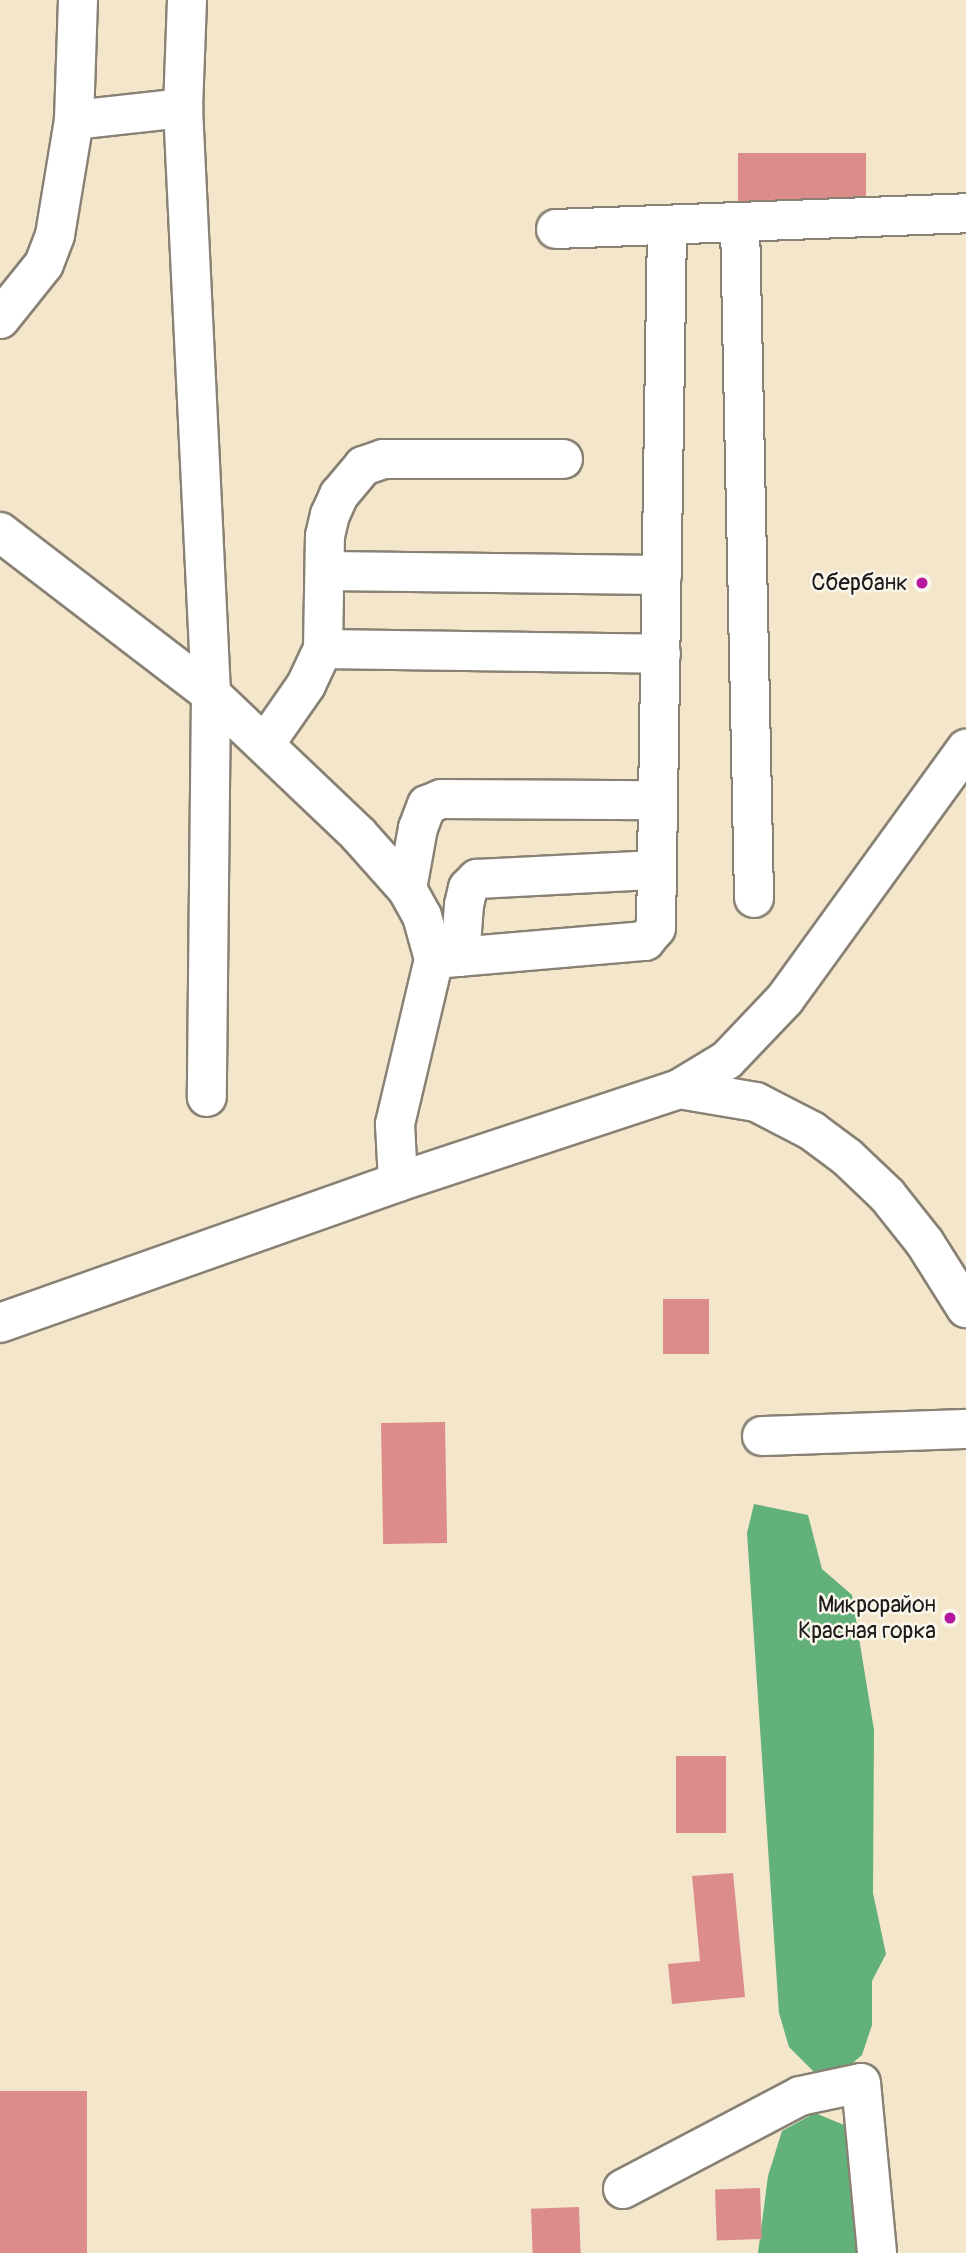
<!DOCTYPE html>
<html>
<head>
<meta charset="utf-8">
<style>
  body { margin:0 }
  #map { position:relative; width:966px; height:2253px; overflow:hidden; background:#f3e6cb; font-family:Pangolin,sans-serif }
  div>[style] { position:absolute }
  .forest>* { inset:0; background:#62b07a }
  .building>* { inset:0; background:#db8c8b; transform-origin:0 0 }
  .roads { filter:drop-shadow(2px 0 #888174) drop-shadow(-2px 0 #888174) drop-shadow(0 2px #888174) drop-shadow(0 -2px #888174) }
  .minor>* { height:38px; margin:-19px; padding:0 19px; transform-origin:19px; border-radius:19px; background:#fff }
  .dots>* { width:19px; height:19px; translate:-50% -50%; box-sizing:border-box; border:4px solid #fbf7ec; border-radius:50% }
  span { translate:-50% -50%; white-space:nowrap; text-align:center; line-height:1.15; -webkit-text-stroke:5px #fbf7ec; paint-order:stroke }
  .poi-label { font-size:23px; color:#1c1c1c }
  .right { translate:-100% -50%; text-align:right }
</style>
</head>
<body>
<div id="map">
  <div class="forest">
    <i style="clip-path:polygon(754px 1504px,808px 1515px,822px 1569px,852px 1595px,874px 1730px,873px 1893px,886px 1954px,872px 1981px,872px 2025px,862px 2055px,841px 2073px,815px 2073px,789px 2047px,779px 2013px,747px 1533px)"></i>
    <i style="clip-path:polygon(815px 2113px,844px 2125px,858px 2253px,758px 2253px,768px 2176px,782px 2131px)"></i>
  </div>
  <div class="building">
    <i style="left:866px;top:153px;width:48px;height:128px;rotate:90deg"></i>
    <i style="left:663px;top:1299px;width:46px;height:55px"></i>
    <i style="left:445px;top:1422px;width:121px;height:64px;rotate:89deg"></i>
    <i style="left:726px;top:1756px;width:77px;height:50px;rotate:90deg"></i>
    <i style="clip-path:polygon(733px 1873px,745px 1997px,672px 2004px,668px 1964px,700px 1961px,692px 1876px)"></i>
    <i style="left:0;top:2091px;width:87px;height:162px"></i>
    <i style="left:760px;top:2188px;width:51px;height:45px;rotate:88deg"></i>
    <i style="left:579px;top:2207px;width:46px;height:48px;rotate:88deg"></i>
  </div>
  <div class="roads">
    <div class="minor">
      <i style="left:187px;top:0;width:108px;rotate:92.1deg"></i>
      <i style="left:183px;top:108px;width:587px;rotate:87.26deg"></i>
      <i style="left:211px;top:694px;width:403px;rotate:90.6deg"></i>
      <i style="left:74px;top:120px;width:110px;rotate:-6.3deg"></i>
      <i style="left:740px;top:223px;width:675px;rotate:88.81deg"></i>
      <i style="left:556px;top:229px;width:410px;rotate:-2.2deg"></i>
      <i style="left:0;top:319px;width:70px;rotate:-51.3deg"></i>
      <i style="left:44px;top:264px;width:31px;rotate:-69deg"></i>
      <i style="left:55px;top:235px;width:117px;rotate:-80.6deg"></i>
      <i style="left:74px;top:120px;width:120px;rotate:-88.1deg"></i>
      <i style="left:0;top:532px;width:266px;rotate:37.5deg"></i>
      <i style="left:211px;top:694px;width:203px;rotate:43.6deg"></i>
      <i style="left:358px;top:834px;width:74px;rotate:48.3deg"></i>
      <i style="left:407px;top:889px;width:31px;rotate:61deg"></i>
      <i style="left:422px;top:916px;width:45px;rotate:74.4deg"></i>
      <i style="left:434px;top:959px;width:170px;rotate:103.3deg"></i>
      <i style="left:395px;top:1124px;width:58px;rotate:87deg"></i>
      <i style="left:325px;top:571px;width:337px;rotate:0.7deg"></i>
      <i style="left:323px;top:649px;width:338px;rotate:0.8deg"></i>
      <i style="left:265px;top:744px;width:72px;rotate:-55.2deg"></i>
      <i style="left:306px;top:685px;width:40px;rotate:-65deg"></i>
      <i style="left:323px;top:649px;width:113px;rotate:-89deg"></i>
      <i style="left:325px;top:536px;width:22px;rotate:-77deg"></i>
      <i style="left:330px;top:515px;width:22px;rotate:-66deg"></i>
      <i style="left:339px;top:495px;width:38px;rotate:-50deg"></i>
      <i style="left:363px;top:466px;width:21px;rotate:-19deg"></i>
      <i style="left:383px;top:459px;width:180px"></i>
      <i style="left:407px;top:889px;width:62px;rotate:-79.8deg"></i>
      <i style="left:418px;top:828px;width:25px;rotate:-69deg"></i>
      <i style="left:427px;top:805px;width:15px;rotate:-23deg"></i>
      <i style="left:441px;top:799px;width:217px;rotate:0.3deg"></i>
      <i style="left:460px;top:957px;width:52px;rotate:-85.6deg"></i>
      <i style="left:464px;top:905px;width:17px;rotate:-77deg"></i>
      <i style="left:468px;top:888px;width:13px;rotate:-45deg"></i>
      <i style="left:477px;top:879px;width:180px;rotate:-2.9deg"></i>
      <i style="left:434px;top:959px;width:212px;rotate:-4.9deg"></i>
      <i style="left:645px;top:941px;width:17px;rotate:-50deg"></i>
      <i style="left:656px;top:928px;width:703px;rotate:-89.1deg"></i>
      <i style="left:679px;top:1089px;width:78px;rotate:9.6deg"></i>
      <i style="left:756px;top:1102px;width:63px;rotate:27.4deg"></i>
      <i style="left:812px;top:1131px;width:44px;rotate:36.6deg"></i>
      <i style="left:847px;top:1157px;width:55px;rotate:43.5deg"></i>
      <i style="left:887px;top:1195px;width:61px;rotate:51.6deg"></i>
      <i style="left:925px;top:1243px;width:77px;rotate:57.8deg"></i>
      <i style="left:0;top:1323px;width:422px;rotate:-19.5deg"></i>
      <i style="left:398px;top:1182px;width:296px;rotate:-18.3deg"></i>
      <i style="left:679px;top:1089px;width:56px;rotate:-31.1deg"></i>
      <i style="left:727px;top:1060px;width:84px;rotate:-46.4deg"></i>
      <i style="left:785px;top:999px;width:309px;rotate:-54.1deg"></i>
      <i style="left:762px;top:1436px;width:204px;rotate:-2deg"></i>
      <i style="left:623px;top:2189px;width:200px;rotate:-27.7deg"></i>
      <i style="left:800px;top:2096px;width:62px;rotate:-12deg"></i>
      <i style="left:861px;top:2083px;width:171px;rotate:84.6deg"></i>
    </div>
  </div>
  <div class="dots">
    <i style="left:922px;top:583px;background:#b5179e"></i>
    <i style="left:950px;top:1618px;background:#b5179e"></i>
  </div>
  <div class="poi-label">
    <span class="right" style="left:908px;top:583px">Сбербанк</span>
    <span class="right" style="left:936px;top:1618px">Микрорайон<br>Красная горка</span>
  </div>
</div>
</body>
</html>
